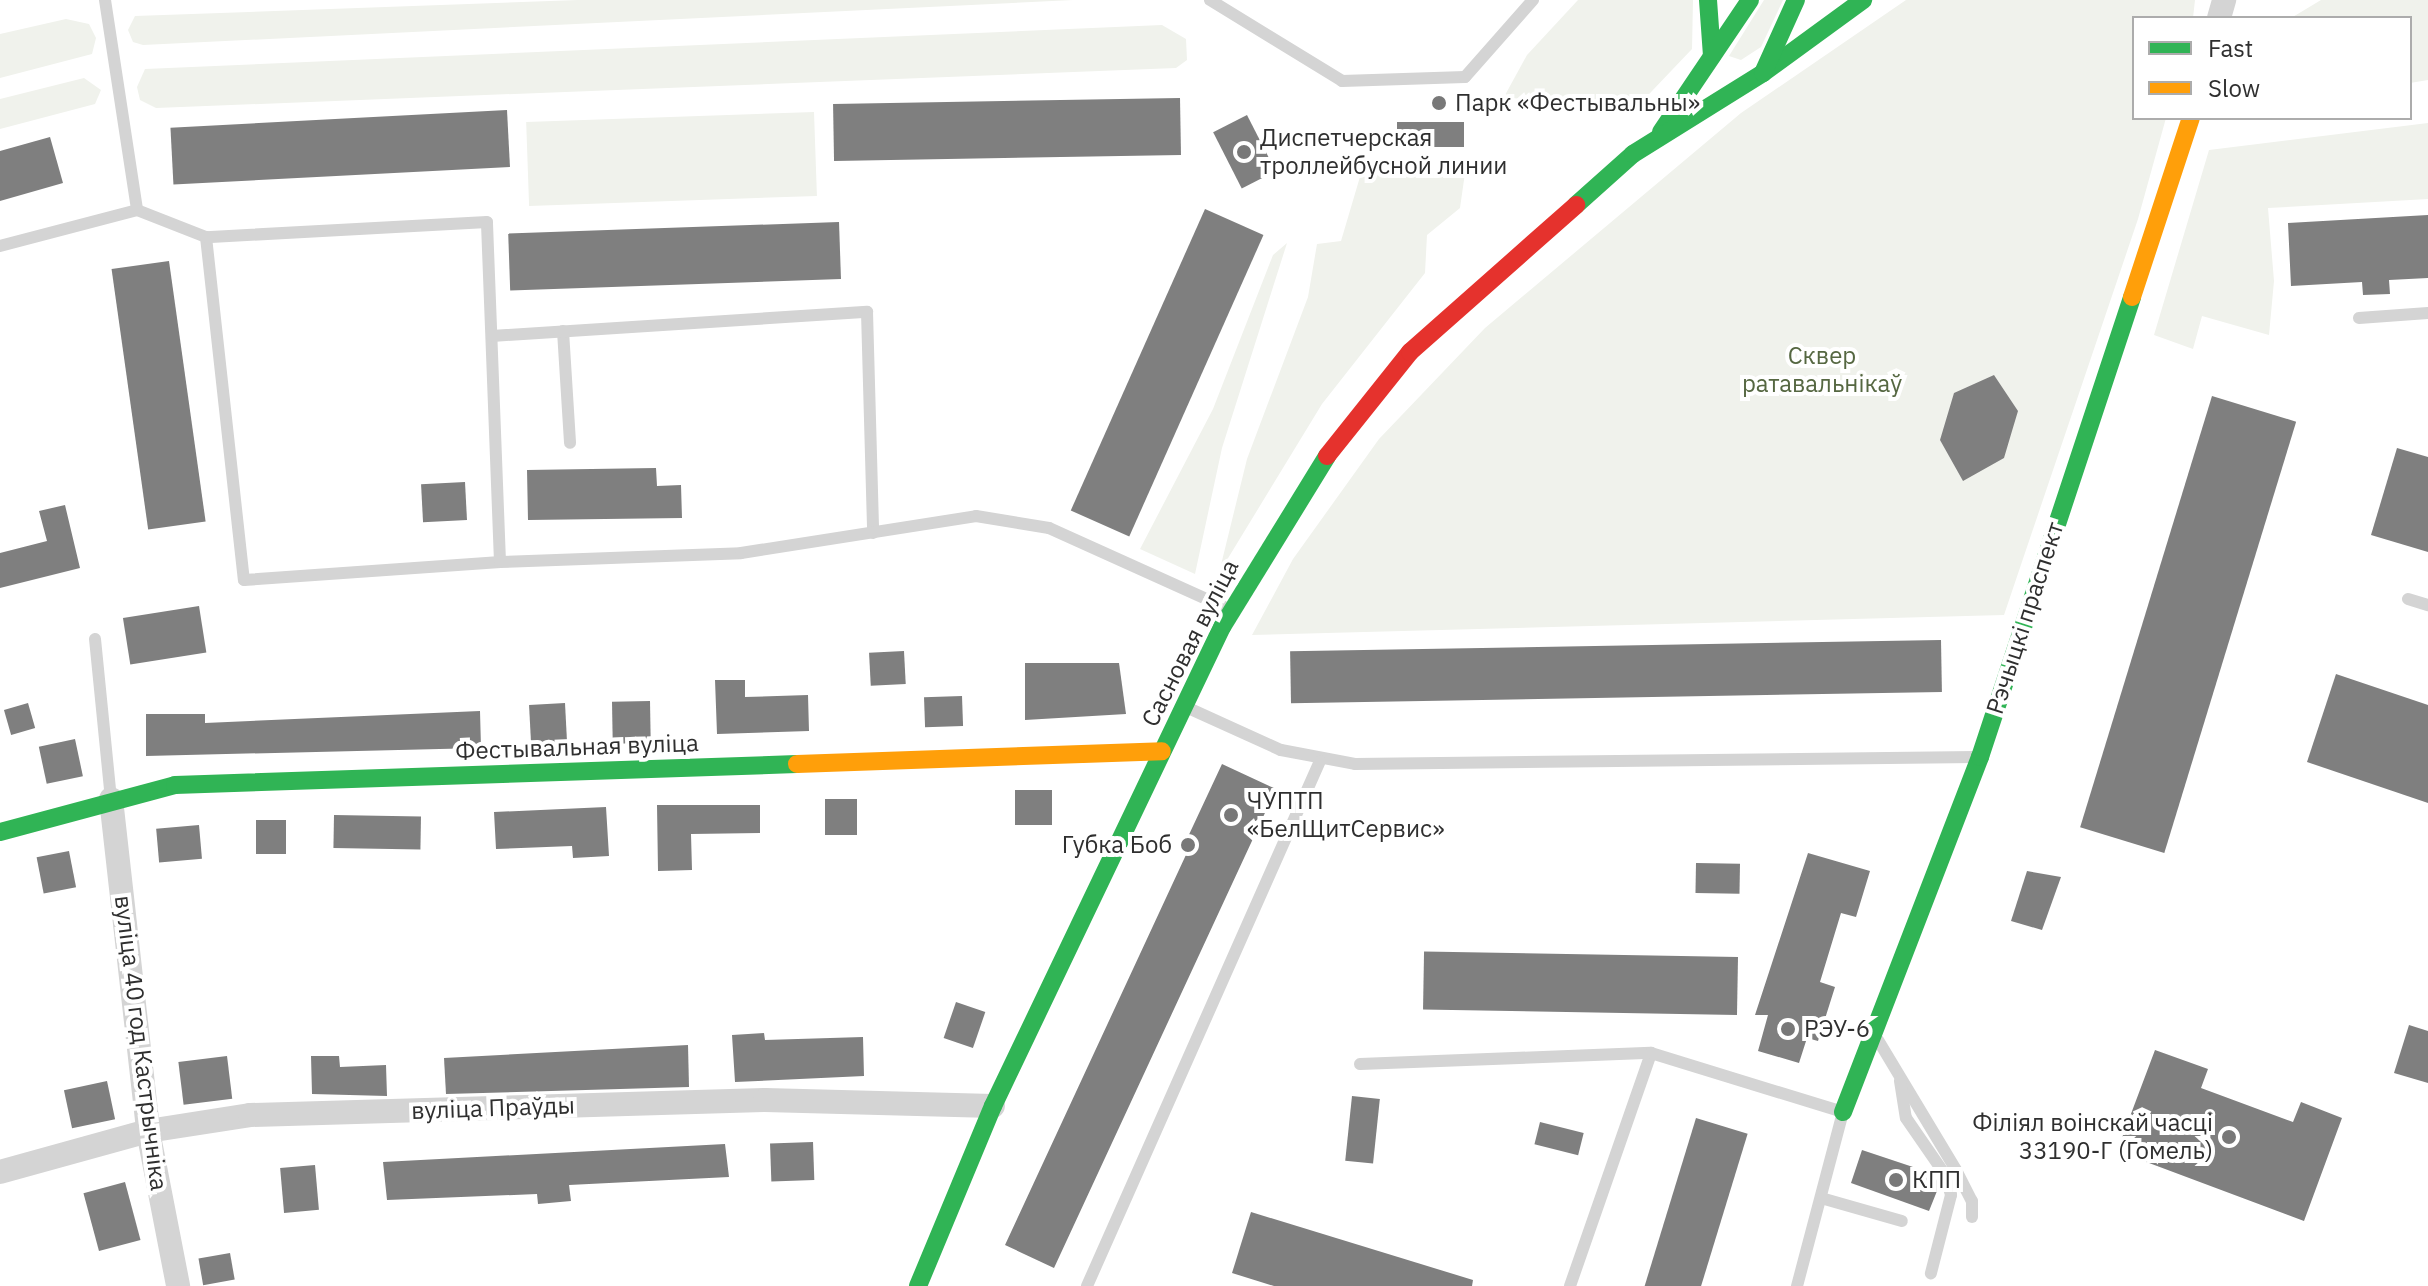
<!DOCTYPE html>
<html>
<head>
<meta charset="utf-8">
<style>
  body { margin:0 }
  #map { position:relative; width:2428px; height:1286px; overflow:hidden; background:#fff; font-family:"IBM Plex Sans",sans-serif }
  div>[style] { position:absolute }
  .green>* { inset:0; background:#f0f2ec; transform-origin:0 0 }
  .building>* { inset:0; background:#7f7f7f; transform-origin:0 0 }
  .lane>* { height:12px; margin:-6px; padding:0 6px; transform-origin:6px; border-radius:6px; background:#d4d4d4 }
  .street>* { height:24px; margin:-12px; padding:0 12px; transform-origin:12px; border-radius:12px; background:#d4d4d4 }
  .fast>* { height:18px; margin:-9px; padding:0 9px; transform-origin:9px; border-radius:9px; background:#30b455 }
  .slow>* { height:18px; margin:-9px; padding:0 9px; transform-origin:9px; border-radius:9px; background:#ff9f0a }
  .jam>* { height:18px; margin:-9px; padding:0 9px; transform-origin:9px; border-radius:9px; background:#e5322d }
  .dots>* { width:22px; height:22px; translate:-50% -50%; box-sizing:border-box; border:4px solid #fff; border-radius:50% }
  span { translate:-50% -50%; white-space:nowrap; text-align:center; line-height:1.15; -webkit-text-stroke:8px #fff; paint-order:stroke }
  .poi-label { font-size:24px; color:#2f2f2f }
  .left { translate:0 -50%; text-align:left }
  .right { translate:-100% -50%; text-align:right }
  .park-label { font-size:24px; color:#556741 }
  .street-label { font-size:24px; color:#2f2f2f }
  .legend { position:absolute; left:2132px; top:16px; width:280px; height:104px; box-sizing:border-box; background:#fff; border:2px solid #acacac; margin:0; padding:10px 14px; list-style:none; font-size:24px; color:#2f2f2f }
  .legend li { display:flex; align-items:center; gap:16px; height:40px }
  .legend b { width:40px; border:2px solid #acacac }
</style>
</head>
<body>
<div id="map">
  <div class="green">
    <i style="clip-path:polygon(578px 0,1073px 0,143px 45px,133px 42px,128px 30px,135px 16px)"></i>
    <i style="clip-path:polygon(1578px 0,1693px 0,1692px 49px,1632px 112px,1504px 97px,1527px 55px)"></i>
    <i style="clip-path:polygon(1764px 0,1783px 0,1761px 47px,1741px 60px,1729px 56px)"></i>
    <i style="clip-path:polygon(1906px 0,2195px 0,2193px 18px,2134px 18px,2134px 118px,2166px 118px,2138px 219px,2004px 615px,1252px 635px,1293px 559px,1379px 439px,1485px 328px,1741px 113px)"></i>
    <i style="clip-path:polygon(2321px 0,2428px 0,2428px 80px,2410px 83px,2410px 18px,2291px 18px)"></i>
    <i style="clip-path:polygon(66px 19px,89px 24px,96px 38px,92px 54px,0 78px,0 34px)"></i>
    <i style="clip-path:polygon(1162px 25px,1186px 39px,1187px 60px,1176px 68px,156px 108px,140px 100px,137px 87px,145px 69px)"></i>
    <i style="clip-path:polygon(84px 78px,101px 90px,95px 104px,0 129px,0 99px)"></i>
    <i style="left:814px;top:112px;width:84px;height:288px;rotate:88deg"></i>
    <i style="clip-path:polygon(2428px 123px,2428px 199px,2268px 208px,2274px 281px,2269px 335px,2202px 316px,2193px 349px,2154px 335px,2209px 150px)"></i>
    <i style="clip-path:polygon(1362px 170px,1465px 173px,1460px 208px,1427px 235px,1425px 273px,1322px 404px,1219px 573px,1247px 459px,1308px 297px,1317px 244px,1341px 241px)"></i>
    <i style="clip-path:polygon(1287px 243px,1222px 448px,1195px 574px,1140px 549px,1213px 409px,1273px 255px)"></i>
  </div>
  <div class="building">
    <i style="left:1180px;top:98px;width:57px;height:347px;rotate:89deg"></i>
    <i style="left:507px;top:110px;width:57px;height:337px;rotate:87deg"></i>
    <i style="left:1247px;top:115px;width:63px;height:38px;rotate:63deg"></i>
    <i style="left:1464px;top:122px;width:25px;height:67px;rotate:90deg"></i>
    <i style="clip-path:polygon(50px 137px,63px 183px,0 201px,0 151px)"></i>
    <i style="left:1205px;top:209px;width:64px;height:330px;rotate:24deg"></i>
    <i style="clip-path:polygon(2428px 215px,2428px 278px,2389px 280px,2390px 294px,2363px 295px,2362px 282px,2291px 286px,2288px 223px)"></i>
    <i style="left:839px;top:222px;width:57px;height:331px;rotate:88deg"></i>
    <i style="left:169px;top:261px;width:263px;height:58px;rotate:82deg"></i>
    <i style="clip-path:polygon(1994px 375px,2018px 411px,2012px 431px,2004px 458px,1963px 481px,1940px 440px,1954px 393px)"></i>
    <i style="left:2212px;top:396px;width:88px;height:451px;rotate:17deg"></i>
    <i style="clip-path:polygon(2397px 448px,2428px 457px,2428px 552px,2371px 535px)"></i>
    <i style="clip-path:polygon(656px 468px,657px 486px,681px 485px,682px 518px,528px 520px,527px 470px)"></i>
    <i style="left:465px;top:482px;width:38px;height:44px;rotate:87deg"></i>
    <i style="clip-path:polygon(65px 505px,80px 568px,0 588px,0 553px,47px 541px,39px 511px)"></i>
    <i style="left:199px;top:606px;width:47px;height:77px;rotate:81deg"></i>
    <i style="left:1941px;top:640px;width:52px;height:651px;rotate:89deg"></i>
    <i style="left:904px;top:651px;width:33px;height:35px;rotate:87deg"></i>
    <i style="clip-path:polygon(1025px 663px,1119px 663px,1126px 714px,1025px 720px)"></i>
    <i style="clip-path:polygon(2336px 674px,2428px 705px,2428px 803px,2307px 762px)"></i>
    <i style="clip-path:polygon(715px 680px,745px 680px,745px 697px,808px 695px,809px 731px,717px 734px)"></i>
    <i style="left:962px;top:696px;width:30px;height:38px;rotate:88deg"></i>
    <i style="left:650px;top:701px;width:42px;height:38px;rotate:89deg"></i>
    <i style="left:28px;top:703px;width:26px;height:25px;rotate:74deg"></i>
    <i style="left:565px;top:703px;width:42px;height:36px;rotate:87deg"></i>
    <i style="clip-path:polygon(480px 711px,481px 748px,146px 756px,146px 714px,205px 714px,205px 723px)"></i>
    <i style="left:75px;top:739px;width:38px;height:37px;rotate:78deg"></i>
    <i style="clip-path:polygon(1222px 764px,1276px 789px,1054px 1268px,1005px 1245px,1191px 844px,1186px 841px)"></i>
    <i style="left:1015px;top:790px;width:37px;height:35px"></i>
    <i style="left:825px;top:799px;width:32px;height:36px"></i>
    <i style="clip-path:polygon(657px 805px,760px 805px,760px 833px,691px 834px,692px 870px,658px 871px)"></i>
    <i style="clip-path:polygon(606px 807px,609px 856px,573px 858px,572px 846px,496px 849px,494px 812px)"></i>
    <i style="left:334px;top:815px;width:87px;height:33px;rotate:1deg"></i>
    <i style="left:256px;top:820px;width:30px;height:34px"></i>
    <i style="left:199px;top:825px;width:34px;height:43px;rotate:85deg"></i>
    <i style="left:69px;top:851px;width:37px;height:33px;rotate:79deg"></i>
    <i style="clip-path:polygon(1808px 853px,1870px 871px,1856px 917px,1841px 913px,1820px 982px,1835px 987px,1818px 1041px,1807px 1038px,1799px 1063px,1758px 1051px,1768px 1015px,1755px 1015px)"></i>
    <i style="left:1696px;top:863px;width:44px;height:30px;rotate:1deg"></i>
    <i style="clip-path:polygon(2027px 871px,2061px 877px,2042px 930px,2011px 921px)"></i>
    <i style="left:1738px;top:957px;width:58px;height:314px;rotate:91deg"></i>
    <i style="left:956px;top:1002px;width:31px;height:38px;rotate:19deg"></i>
    <i style="clip-path:polygon(2409px 1025px,2428px 1031px,2428px 1083px,2394px 1073px)"></i>
    <i style="clip-path:polygon(764px 1033px,765px 1040px,863px 1037px,864px 1076px,735px 1082px,732px 1035px)"></i>
    <i style="clip-path:polygon(688px 1045px,689px 1087px,446px 1094px,444px 1058px)"></i>
    <i style="clip-path:polygon(2155px 1050px,2208px 1069px,2201px 1088px,2293px 1122px,2301px 1102px,2342px 1118px,2304px 1221px,2117px 1151px)"></i>
    <i style="left:227px;top:1056px;width:43px;height:49px;rotate:83deg"></i>
    <i style="clip-path:polygon(311px 1056px,339px 1056px,340px 1067px,386px 1065px,387px 1096px,312px 1094px)"></i>
    <i style="left:107px;top:1081px;width:39px;height:44px;rotate:78deg"></i>
    <i style="left:1352px;top:1096px;width:28px;height:65px;rotate:6deg"></i>
    <i style="left:1696px;top:1118px;width:54px;height:176px;rotate:17deg"></i>
    <i style="left:1540px;top:1122px;width:45px;height:23px;rotate:14deg"></i>
    <i style="left:813px;top:1142px;width:38px;height:43px;rotate:88deg"></i>
    <i style="clip-path:polygon(725px 1144px,729px 1177px,569px 1185px,571px 1201px,538px 1204px,537px 1194px,387px 1200px,383px 1162px)"></i>
    <i style="clip-path:polygon(1862px 1150px,1934px 1174px,1939px 1186px,1929px 1211px,1851px 1183px)"></i>
    <i style="left:315px;top:1165px;width:45px;height:35px;rotate:85deg"></i>
    <i style="left:125px;top:1182px;width:60px;height:43px;rotate:75deg"></i>
    <i style="clip-path:polygon(1251px 1212px,1473px 1280px,1472px 1286px,1274px 1286px,1232px 1273px)"></i>
    <i style="left:230px;top:1253px;width:27px;height:32px;rotate:80deg"></i>
  </div>
  <div class="lane">
    <i style="left:105px;top:0;width:212px;rotate:81.3deg"></i>
    <i style="left:1210px;top:0;width:155px;rotate:31.5deg"></i>
    <i style="left:1342px;top:81px;width:123px;rotate:-1.9deg"></i>
    <i style="left:1465px;top:77px;width:103px;rotate:-48.6deg"></i>
    <i style="left:0;top:246px;width:142px;rotate:-14.7deg"></i>
    <i style="left:137px;top:210px;width:74px;rotate:21.4deg"></i>
    <i style="left:206px;top:237px;width:345px;rotate:83.7deg"></i>
    <i style="left:244px;top:580px;width:257px;rotate:-4deg"></i>
    <i style="left:500px;top:562px;width:340px;rotate:-92.2deg"></i>
    <i style="left:487px;top:222px;width:281px;rotate:176.9deg"></i>
    <i style="left:2359px;top:318px;width:69px;rotate:-4.1deg"></i>
    <i style="left:563px;top:331px;width:112px;rotate:86.4deg"></i>
    <i style="left:492px;top:336px;width:376px;rotate:-3.7deg"></i>
    <i style="left:867px;top:312px;width:221px;rotate:88.4deg"></i>
    <i style="left:500px;top:562px;width:241px;rotate:-2.1deg"></i>
    <i style="left:741px;top:553px;width:238px;rotate:-8.9deg"></i>
    <i style="left:976px;top:516px;width:74px;rotate:9.3deg"></i>
    <i style="left:1049px;top:528px;width:200px;rotate:24.3deg"></i>
    <i style="left:2408px;top:599px;width:21px;rotate:17deg"></i>
    <i style="left:95px;top:639px;width:161px;rotate:84.3deg"></i>
    <i style="left:1186px;top:707px;width:104px;rotate:24.4deg"></i>
    <i style="left:1281px;top:750px;width:75px;rotate:10.7deg"></i>
    <i style="left:1355px;top:764px;width:621px;rotate:-0.65deg"></i>
    <i style="left:1878px;top:1040px;width:152px;rotate:59deg"></i>
    <i style="left:1956px;top:1170px;width:35px;rotate:63deg"></i>
    <i style="left:1972px;top:1201px;width:16px;rotate:90deg"></i>
    <i style="left:1360px;top:1064px;width:291px;rotate:-2.2deg"></i>
    <i style="left:1900px;top:1081px;width:37px;rotate:81deg"></i>
    <i style="left:1906px;top:1118px;width:67px;rotate:55.4deg"></i>
    <i style="left:1944px;top:1173px;width:23px;rotate:72deg"></i>
    <i style="left:1951px;top:1195px;width:81px;rotate:104.4deg"></i>
    <i style="left:1821px;top:1198px;width:84px;rotate:15.9deg"></i>
    <i style="left:1087px;top:1286px;width:574px;rotate:-66.07deg"></i>
    <i style="left:1570px;top:1286px;width:247px;rotate:-70.8deg"></i>
    <i style="left:1651px;top:1053px;width:201px;rotate:17.1deg"></i>
    <i style="left:1843px;top:1112px;width:180px;rotate:104.8deg"></i>
  </div>
  <div class="street">
    <i style="left:2219px;top:18px;width:19px;rotate:-74deg"></i>
    <i style="left:111px;top:799px;width:334px;rotate:83.6deg"></i>
    <i style="left:148px;top:1131px;width:158px;rotate:79deg"></i>
    <i style="left:0;top:1172px;width:154px;rotate:-15.5deg"></i>
    <i style="left:148px;top:1131px;width:103px;rotate:-8.9deg"></i>
    <i style="left:250px;top:1115px;width:515px;rotate:-1.67deg"></i>
    <i style="left:765px;top:1100px;width:228px;rotate:1.5deg"></i>
  </div>
  <div class="fast">
    <i style="left:1708px;top:0;width:56px;rotate:85.9deg"></i>
    <i style="left:1763px;top:73px;width:124px;rotate:-36.1deg"></i>
    <i style="left:1661px;top:132px;width:159px;rotate:-56deg"></i>
    <i style="left:1576px;top:205px;width:76px;rotate:-41.8deg"></i>
    <i style="left:1633px;top:154px;width:153px;rotate:-31.9deg"></i>
    <i style="left:1763px;top:73px;width:80px;rotate:-65.7deg"></i>
    <i style="left:0;top:832px;width:181px;rotate:-15deg"></i>
    <i style="left:175px;top:785px;width:622px;rotate:-1.93deg"></i>
    <i style="left:1843px;top:1112px;width:381px;rotate:-68.9deg"></i>
    <i style="left:1980px;top:757px;width:484px;rotate:-71.7deg"></i>
    <i style="left:918px;top:1286px;width:195px;rotate:-67.4deg"></i>
    <i style="left:993px;top:1106px;width:531px;rotate:-64.45deg"></i>
    <i style="left:1222px;top:627px;width:201px;rotate:-58.4deg"></i>
  </div>
  <div class="slow">
    <i style="left:2132px;top:297px;width:188px;rotate:-71.8deg"></i>
    <i style="left:797px;top:764px;width:365px;rotate:-2deg"></i>
  </div>
  <div class="jam">
    <i style="left:1327px;top:456px;width:133px;rotate:-51.4deg"></i>
    <i style="left:1410px;top:352px;width:222px;rotate:-41.5deg"></i>
  </div>
  <div class="dots">
    <i style="left:1439px;top:103px;background:#787878"></i>
    <i style="left:1244px;top:152px;background:#787878"></i>
    <i style="left:1231px;top:815px;background:#787878"></i>
    <i style="left:1188px;top:845px;background:#787878"></i>
    <i style="left:1788px;top:1029px;background:#787878"></i>
    <i style="left:2229px;top:1137px;background:#787878"></i>
    <i style="left:1896px;top:1180px;background:#787878"></i>
  </div>
  <div class="poi-label">
    <span class="left" style="left:1455px;top:103px">Парк «Фестывальны»</span>
    <span class="left" style="left:1260px;top:152px">Диспетчерская<br>троллейбусной линии</span>
    <span class="left" style="left:1247px;top:815px">ЧУПТП<br>«БелЩитСервис»</span>
    <span class="right" style="left:1172px;top:845px">Губка Боб</span>
    <span class="left" style="left:1804px;top:1029px">РЭУ-6</span>
    <span class="right" style="left:2213px;top:1137px">Філіял воінскай часці<br>33190-Г (Гомель)</span>
    <span class="left" style="left:1912px;top:1180px">КПП</span>
  </div>
  <div class="park-label">
    <span style="left:1822px;top:370px">Сквер<br>ратавальнікаў</span>
  </div>
  <div class="street-label">
    <span style="left:2025px;top:618px;rotate:-72deg">Рэчыцкі праспект</span>
    <span style="left:1190px;top:643px;rotate:-63deg">Сасновая вуліца</span>
    <span style="left:577px;top:747px;rotate:-2deg">Фестывальная вуліца</span>
    <span style="left:141px;top:1043px;rotate:83deg">вуліца 40 год Кастрычніка</span>
    <span style="left:493px;top:1108px;rotate:-2deg">вуліца Праўды</span>
  </div>
  <ul class="legend">
  <li><b style="height:10px;background:#30b455"></b>Fast</li>
  <li><b style="height:10px;background:#ff9f0a"></b>Slow</li>
  </ul>
</div>
</body>
</html>
